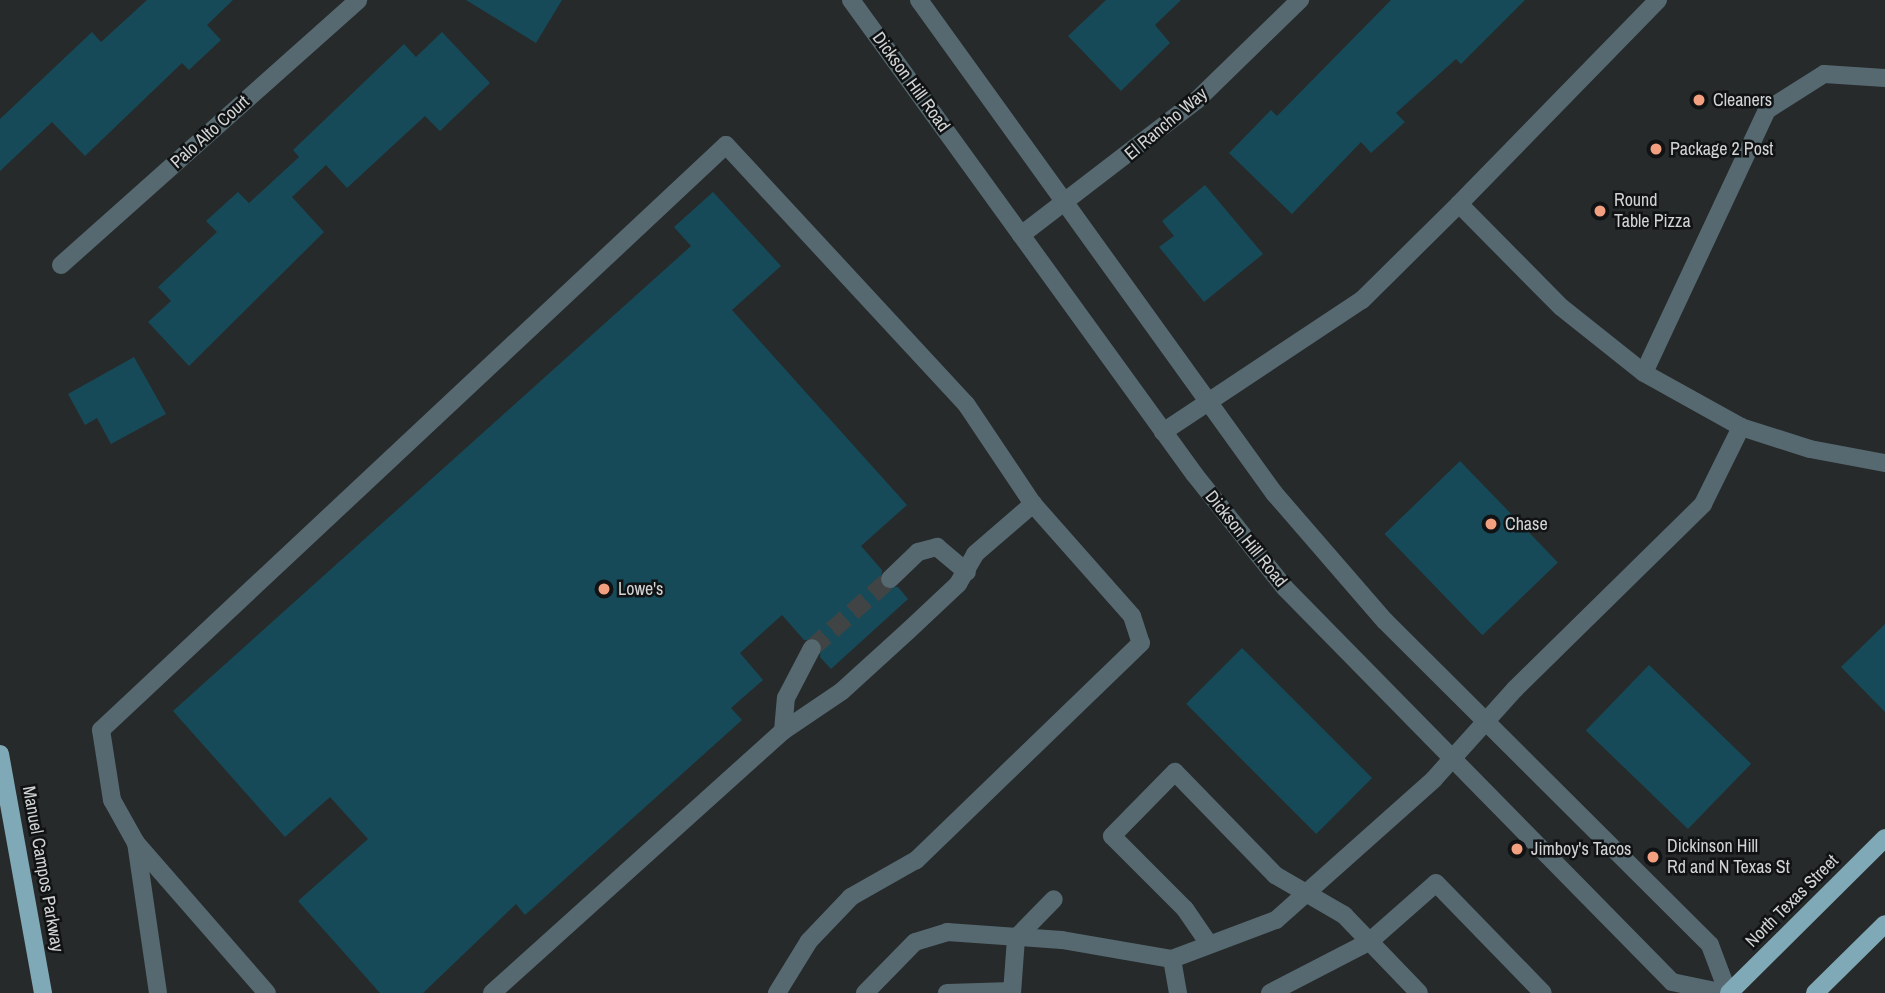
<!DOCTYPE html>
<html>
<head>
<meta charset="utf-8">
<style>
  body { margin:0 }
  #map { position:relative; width:1885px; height:993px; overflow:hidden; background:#262a2b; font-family:"Archivo Narrow",sans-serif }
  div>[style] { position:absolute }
  .building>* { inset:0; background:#174a58; transform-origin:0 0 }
  .minor-tunnel>* { height:18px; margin-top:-9px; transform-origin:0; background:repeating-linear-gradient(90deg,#404444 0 18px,transparent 0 27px) }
  .minor>* { height:18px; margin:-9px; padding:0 9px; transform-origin:9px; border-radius:9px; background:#566970 }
  .major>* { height:18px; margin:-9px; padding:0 9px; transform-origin:9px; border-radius:9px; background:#80a9b7 }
  .dots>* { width:19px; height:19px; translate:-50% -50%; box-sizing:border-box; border:4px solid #101213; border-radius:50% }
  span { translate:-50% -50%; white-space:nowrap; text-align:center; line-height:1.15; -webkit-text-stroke:5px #101213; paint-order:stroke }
  .street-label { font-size:18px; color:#d1d4d5 }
  .poi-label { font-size:18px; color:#d1d4d5 }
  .left { translate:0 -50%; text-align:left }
</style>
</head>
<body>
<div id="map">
  <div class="building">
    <i style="clip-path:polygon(147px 0,233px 0,207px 25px,221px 40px,189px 70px,182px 63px,85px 156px,52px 122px,0 171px,0 119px,92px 32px,101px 42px)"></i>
    <i style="clip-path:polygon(466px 0,562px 0,536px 43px)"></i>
    <i style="clip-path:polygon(1106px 0,1181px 0,1155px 25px,1170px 43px,1121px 91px,1068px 36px)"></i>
    <i style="clip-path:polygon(1391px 0,1525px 0,1461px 64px,1456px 59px,1396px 113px,1405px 122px,1371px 153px,1361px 142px,1292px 214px,1229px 153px,1271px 110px,1277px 116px)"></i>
    <i style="clip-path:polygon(442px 32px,490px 83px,440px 131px,425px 116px,347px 188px,326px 165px,292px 197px,324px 232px,189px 366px,148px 322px,171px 301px,158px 287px,217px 232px,206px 221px,238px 192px,249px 203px,299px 157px,293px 150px,404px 44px,416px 57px)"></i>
    <i style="clip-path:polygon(1205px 185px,1263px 254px,1204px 302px,1159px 247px,1174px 236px,1162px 221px)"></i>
    <i style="clip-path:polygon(713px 192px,781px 266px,732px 310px,907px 505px,861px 546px,882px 570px,881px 586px,898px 587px,908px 599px,831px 669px,820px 657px,821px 641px,804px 640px,782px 615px,740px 653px,763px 680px,731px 708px,742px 720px,525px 915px,516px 904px,423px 993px,380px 993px,298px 901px,368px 839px,330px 797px,285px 837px,173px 711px,691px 246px,674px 227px)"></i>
    <i style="clip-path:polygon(134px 357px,166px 414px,111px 444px,97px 418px,85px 425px,68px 394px)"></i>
    <i style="left:1460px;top:461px;width:141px;height:105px;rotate:46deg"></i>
    <i style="clip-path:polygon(1885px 624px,1885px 712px,1841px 667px)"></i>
    <i style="left:1242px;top:648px;width:184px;height:79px;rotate:45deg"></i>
    <i style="left:1649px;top:665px;width:142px;height:91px;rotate:44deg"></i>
  </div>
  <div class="minor-tunnel">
    <i style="left:812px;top:648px;width:104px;rotate:-41.5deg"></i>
  </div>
  <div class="minor">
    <i style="left:851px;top:0;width:586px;rotate:54.09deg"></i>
    <i style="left:1195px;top:475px;width:144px;rotate:51.5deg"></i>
    <i style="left:1285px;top:588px;width:552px;rotate:45.51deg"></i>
    <i style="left:1672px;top:982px;width:54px;rotate:11.7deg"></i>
    <i style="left:919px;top:0;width:608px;rotate:54.24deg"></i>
    <i style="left:1274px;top:493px;width:169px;rotate:49.1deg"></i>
    <i style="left:1385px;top:621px;width:459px;rotate:44.9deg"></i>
    <i style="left:1710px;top:945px;width:51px;rotate:69.4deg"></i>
    <i style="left:1885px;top:78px;width:61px;rotate:-176.2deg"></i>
    <i style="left:1824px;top:74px;width:67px;rotate:147.7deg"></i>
    <i style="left:1767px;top:110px;width:290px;rotate:115.1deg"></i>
    <i style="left:1644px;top:373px;width:111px;rotate:29.1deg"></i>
    <i style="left:1741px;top:427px;width:72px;rotate:17.7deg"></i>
    <i style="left:1810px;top:449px;width:76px;rotate:10.6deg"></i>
    <i style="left:1021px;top:235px;width:222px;rotate:-37.5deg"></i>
    <i style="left:1197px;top:100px;width:144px;rotate:-44.2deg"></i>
    <i style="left:61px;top:265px;width:398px;rotate:-41.7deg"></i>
    <i style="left:1644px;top:373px;width:106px;rotate:-141.5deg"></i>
    <i style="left:1561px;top:307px;width:145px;rotate:-134.7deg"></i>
    <i style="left:1459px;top:204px;width:285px;rotate:-45.7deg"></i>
    <i style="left:1163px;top:432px;width:239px;rotate:-33.6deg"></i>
    <i style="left:1362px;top:300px;width:136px;rotate:-44.7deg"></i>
    <i style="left:890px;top:579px;width:39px;rotate:-44deg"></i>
    <i style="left:918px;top:552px;width:20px;rotate:-15deg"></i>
    <i style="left:937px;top:547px;width:39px;rotate:40deg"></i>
    <i style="left:783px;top:731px;width:33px;rotate:-85deg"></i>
    <i style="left:786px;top:698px;width:56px;rotate:-62.5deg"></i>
    <i style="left:136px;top:843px;width:49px;rotate:-119.2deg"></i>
    <i style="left:112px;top:800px;width:71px;rotate:-98.9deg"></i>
    <i style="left:101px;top:730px;width:856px;rotate:-43.11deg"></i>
    <i style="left:726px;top:145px;width:353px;rotate:47.2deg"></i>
    <i style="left:966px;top:404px;width:120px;rotate:56.2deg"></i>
    <i style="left:1209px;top:944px;width:42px;rotate:-124.4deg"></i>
    <i style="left:1185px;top:909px;width:103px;rotate:-135deg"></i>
    <i style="left:1112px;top:836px;width:90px;rotate:-45.5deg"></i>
    <i style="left:1175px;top:772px;width:144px;rotate:45.8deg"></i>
    <i style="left:1275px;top:875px;width:80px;rotate:30.1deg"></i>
    <i style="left:1344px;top:915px;width:108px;rotate:46.1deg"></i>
    <i style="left:1172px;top:959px;width:35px;rotate:80deg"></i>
    <i style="left:158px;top:993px;width:152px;rotate:-98.3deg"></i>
    <i style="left:136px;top:843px;width:199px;rotate:48.9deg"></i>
    <i style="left:492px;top:993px;width:392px;rotate:-42deg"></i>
    <i style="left:783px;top:731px;width:71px;rotate:-34.1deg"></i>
    <i style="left:842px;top:691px;width:89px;rotate:-42.3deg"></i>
    <i style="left:908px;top:631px;width:69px;rotate:-43.2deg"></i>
    <i style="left:958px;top:584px;width:34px;rotate:-60deg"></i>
    <i style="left:975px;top:554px;width:77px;rotate:-40.8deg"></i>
    <i style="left:1033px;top:504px;width:149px;rotate:48.5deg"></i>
    <i style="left:1132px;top:616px;width:28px;rotate:72deg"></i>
    <i style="left:1141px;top:643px;width:313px;rotate:136deg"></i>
    <i style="left:916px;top:860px;width:75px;rotate:150.4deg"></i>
    <i style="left:851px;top:897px;width:61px;rotate:133.7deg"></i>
    <i style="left:809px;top:941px;width:61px;rotate:121.6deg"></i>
    <i style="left:865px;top:993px;width:71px;rotate:-45.6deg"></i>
    <i style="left:915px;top:942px;width:34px;rotate:-17deg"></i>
    <i style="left:947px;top:932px;width:115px;rotate:4deg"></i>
    <i style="left:1062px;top:940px;width:112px;rotate:9.8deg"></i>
    <i style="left:1172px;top:959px;width:111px;rotate:-20.6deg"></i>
    <i style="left:1276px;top:920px;width:212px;rotate:-41.7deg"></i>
    <i style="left:1434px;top:779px;width:121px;rotate:-48deg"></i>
    <i style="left:1515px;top:689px;width:264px;rotate:-44.5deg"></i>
    <i style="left:1703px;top:504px;width:86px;rotate:-63.7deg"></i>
    <i style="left:947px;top:993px;width:65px;rotate:-1.8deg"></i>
    <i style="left:1012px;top:993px;width:55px;rotate:-85.8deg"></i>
    <i style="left:1016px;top:938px;width:54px;rotate:-45.7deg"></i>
    <i style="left:1270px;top:993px;width:111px;rotate:-27.3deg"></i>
    <i style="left:1369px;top:942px;width:89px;rotate:-41.4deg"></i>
    <i style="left:1436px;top:883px;width:153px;rotate:45.8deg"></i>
  </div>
  <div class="major">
    <i style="left:0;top:754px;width:243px;rotate:79.8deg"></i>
    <i style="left:1729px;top:993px;width:220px;rotate:-44.8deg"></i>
    <i style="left:1815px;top:993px;width:98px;rotate:-44.6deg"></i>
  </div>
  <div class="dots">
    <i style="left:1699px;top:100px;background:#f2a07f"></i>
    <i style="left:1656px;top:149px;background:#f2a07f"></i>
    <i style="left:1600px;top:211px;background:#f2a07f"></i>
    <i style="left:1491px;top:524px;background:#f2a07f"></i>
    <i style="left:604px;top:589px;background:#f2a07f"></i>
    <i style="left:1517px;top:849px;background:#f2a07f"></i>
    <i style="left:1653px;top:857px;background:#f2a07f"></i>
  </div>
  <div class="street-label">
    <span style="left:911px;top:82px;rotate:54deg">Dickson Hill Road</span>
    <span style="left:1166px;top:124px;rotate:-40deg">El Rancho Way</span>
    <span style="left:210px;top:132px;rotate:-42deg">Palo Alto Court</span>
    <span style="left:1246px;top:539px;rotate:51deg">Dickson Hill Road</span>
    <span style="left:43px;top:869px;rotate:80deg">Manuel Campos Parkway</span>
    <span style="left:1792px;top:901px;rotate:-45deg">North Texas Street</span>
  </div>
  <div class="poi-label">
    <span class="left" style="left:1713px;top:100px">Cleaners</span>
    <span class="left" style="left:1670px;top:149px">Package 2 Post</span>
    <span class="left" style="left:1614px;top:211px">Round<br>Table Pizza</span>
    <span class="left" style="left:1505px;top:524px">Chase</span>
    <span class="left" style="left:618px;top:589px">Lowe's</span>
    <span class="left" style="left:1667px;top:857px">Dickinson Hill<br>Rd and N Texas St</span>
    <span class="left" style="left:1531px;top:849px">Jimboy's Tacos</span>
  </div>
</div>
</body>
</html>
